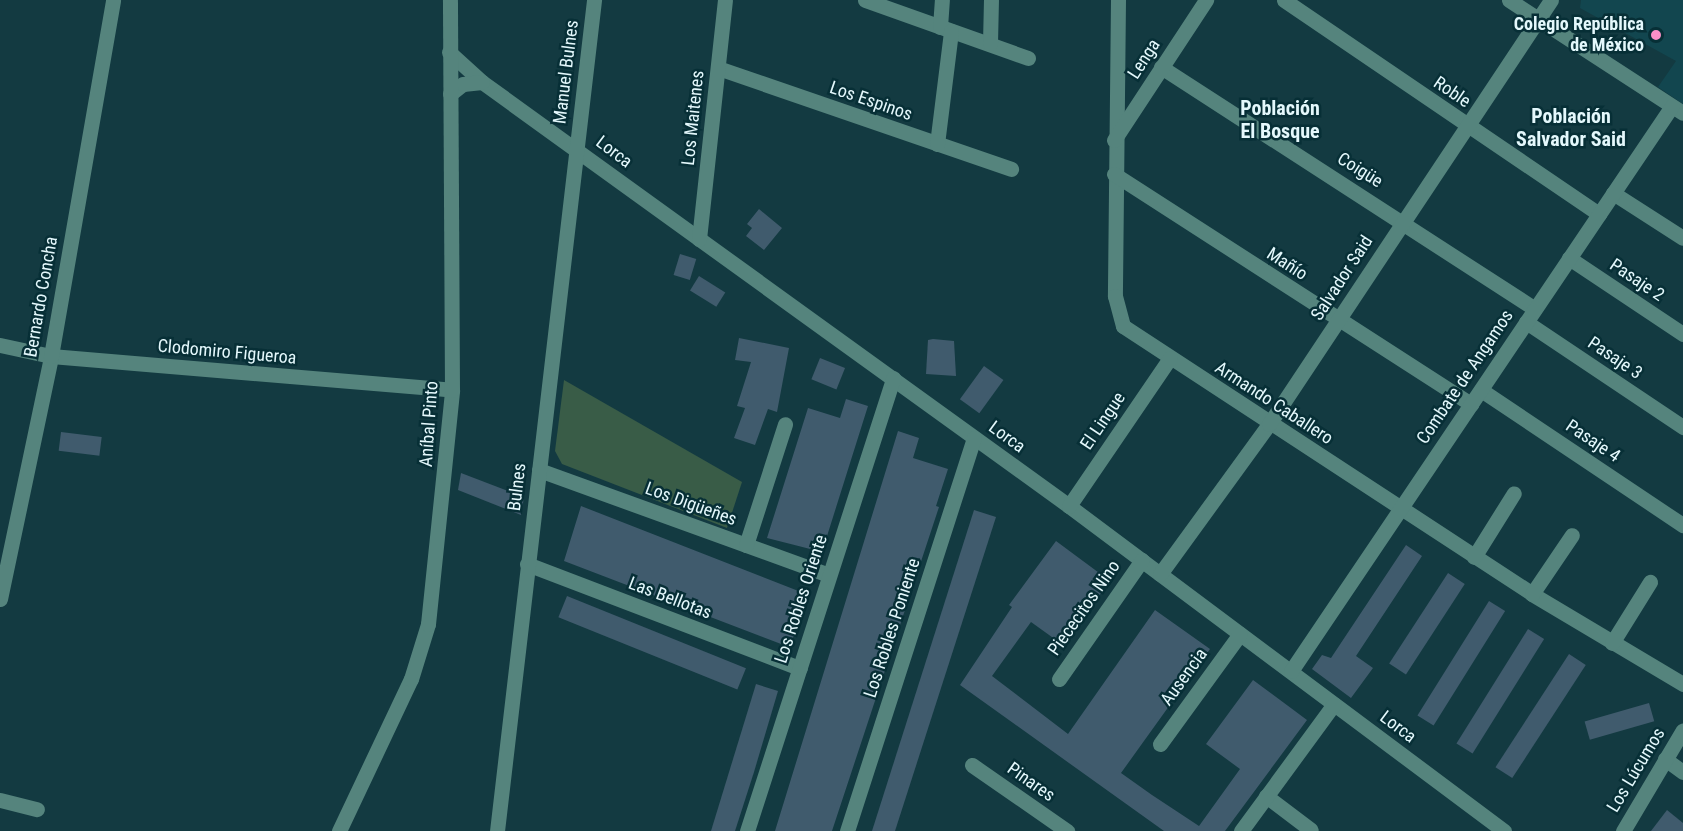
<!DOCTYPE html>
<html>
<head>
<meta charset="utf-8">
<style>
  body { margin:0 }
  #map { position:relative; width:1683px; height:831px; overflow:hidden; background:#133a41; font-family:"Roboto Condensed",sans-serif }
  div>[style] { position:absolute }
  .built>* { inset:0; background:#12464f }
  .green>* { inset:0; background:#395c47 }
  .building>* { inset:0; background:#405b6d; transform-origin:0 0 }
  .minor>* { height:15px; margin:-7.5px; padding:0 7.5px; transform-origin:7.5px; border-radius:7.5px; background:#55847d }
  .dots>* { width:16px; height:16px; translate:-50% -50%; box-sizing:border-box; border:3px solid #072f36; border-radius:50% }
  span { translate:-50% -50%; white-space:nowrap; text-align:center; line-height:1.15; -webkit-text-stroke:5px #072f36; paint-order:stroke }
  .poi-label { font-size:18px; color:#e4f8fc; font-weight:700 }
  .right { translate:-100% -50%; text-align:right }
  .street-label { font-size:18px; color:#e4f8fc }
  .neighbourhood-label { font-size:20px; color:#e4f8fc; font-weight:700 }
</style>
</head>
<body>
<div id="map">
  <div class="built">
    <i style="clip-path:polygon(1581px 0,1683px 0,1683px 104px,1658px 87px,1676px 61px,1580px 8px)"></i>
  </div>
  <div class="green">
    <i style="clip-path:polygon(564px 380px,742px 482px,727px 528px,562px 464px,555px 451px)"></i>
  </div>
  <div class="building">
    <i style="clip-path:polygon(759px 209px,782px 228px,764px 250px,746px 236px,752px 228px,747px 224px)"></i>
    <i style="left:680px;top:254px;width:17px;height:22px;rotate:17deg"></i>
    <i style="left:699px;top:276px;width:31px;height:17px;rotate:32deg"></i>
    <i style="clip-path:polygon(739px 338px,789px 348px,777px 412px,768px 409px,755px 445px,734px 438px,745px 408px,737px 406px,751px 362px,735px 360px)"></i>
    <i style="clip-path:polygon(933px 339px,954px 341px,956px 376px,926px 374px,928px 340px)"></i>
    <i style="left:820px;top:358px;width:27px;height:23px;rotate:22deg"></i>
    <i style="left:984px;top:366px;width:24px;height:41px;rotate:36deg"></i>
    <i style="clip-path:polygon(846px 399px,868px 406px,822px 552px,767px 538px,808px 408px,840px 418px)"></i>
    <i style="clip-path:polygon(898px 431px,919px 438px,913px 458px,948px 469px,936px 506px,939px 507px,832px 831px,775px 831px)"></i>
    <i style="left:61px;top:432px;width:41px;height:19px;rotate:7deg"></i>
    <i style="clip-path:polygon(461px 473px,524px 497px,521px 515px,458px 490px)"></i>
    <i style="clip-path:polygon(581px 506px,801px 592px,789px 622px,798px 626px,789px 647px,564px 561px)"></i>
    <i style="clip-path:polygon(974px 510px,996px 517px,988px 542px,895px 831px,872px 831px)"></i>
    <i style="clip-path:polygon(1056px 541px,1110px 581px,1063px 645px,1031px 622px,992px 676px,1068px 734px,1155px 610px,1210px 649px,1121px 773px,1152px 795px,1199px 826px,1240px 769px,1206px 744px,1253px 680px,1307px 720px,1225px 831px,1164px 831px,960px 685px,1012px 607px,1009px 605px)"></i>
    <i style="clip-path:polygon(1406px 545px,1422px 556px,1356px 656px,1373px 668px,1351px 698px,1312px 669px,1322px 655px,1331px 658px)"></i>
    <i style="left:1448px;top:573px;width:20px;height:108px;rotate:33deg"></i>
    <i style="left:567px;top:596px;width:193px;height:23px;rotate:22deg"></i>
    <i style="left:1489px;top:601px;width:19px;height:135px;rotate:32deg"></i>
    <i style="left:1528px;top:629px;width:19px;height:135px;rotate:32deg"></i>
    <i style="left:1569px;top:654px;width:20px;height:135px;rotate:33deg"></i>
    <i style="clip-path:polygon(756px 684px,778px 691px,754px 772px,735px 831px,711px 831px)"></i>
    <i style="left:1649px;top:703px;width:19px;height:67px;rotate:74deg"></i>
    <i style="clip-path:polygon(1667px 810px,1683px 823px,1683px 831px,1651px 831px)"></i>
  </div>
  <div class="minor">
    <i style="left:865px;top:0;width:173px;rotate:19.6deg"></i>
    <i style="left:1118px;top:0;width:296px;rotate:90.6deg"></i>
    <i style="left:1115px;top:296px;width:31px;rotate:75deg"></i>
    <i style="left:1123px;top:326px;width:489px;rotate:33.2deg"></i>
    <i style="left:1532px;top:594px;width:176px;rotate:30.8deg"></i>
    <i style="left:1284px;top:0;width:381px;rotate:34.2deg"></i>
    <i style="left:1509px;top:0;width:207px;rotate:33deg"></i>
    <i style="left:940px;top:27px;width:27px;rotate:-86deg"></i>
    <i style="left:990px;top:43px;width:43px;rotate:-88.7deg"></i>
    <i style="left:449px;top:52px;width:45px;rotate:42.3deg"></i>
    <i style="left:482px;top:82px;width:724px;rotate:35.84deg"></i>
    <i style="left:1069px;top:506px;width:543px;rotate:36.76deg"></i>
    <i style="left:1161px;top:67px;width:445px;rotate:32.9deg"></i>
    <i style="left:718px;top:68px;width:310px;rotate:19deg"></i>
    <i style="left:450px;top:94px;width:16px;rotate:-38deg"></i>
    <i style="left:463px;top:84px;width:19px;rotate:-6deg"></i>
    <i style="left:1114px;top:140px;width:168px;rotate:-56.7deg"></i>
    <i style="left:937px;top:144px;width:114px;rotate:-82.9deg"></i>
    <i style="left:1114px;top:174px;width:425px;rotate:32.8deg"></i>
    <i style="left:1613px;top:193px;width:83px;rotate:32.7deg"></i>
    <i style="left:699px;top:239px;width:240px;rotate:-83.8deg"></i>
    <i style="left:1569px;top:258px;width:137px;rotate:33.7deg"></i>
    <i style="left:1526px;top:322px;width:189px;rotate:33.8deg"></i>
    <i style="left:0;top:345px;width:52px;rotate:12.2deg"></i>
    <i style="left:51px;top:356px;width:402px;rotate:4.8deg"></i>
    <i style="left:1481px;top:390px;width:243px;rotate:33.8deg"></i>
    <i style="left:539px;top:470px;width:308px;rotate:19.9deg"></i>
    <i style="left:1069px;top:506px;width:179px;rotate:-55.7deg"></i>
    <i style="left:746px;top:545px;width:127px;rotate:-72.1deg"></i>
    <i style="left:1474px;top:557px;width:75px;rotate:-58deg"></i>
    <i style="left:527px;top:564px;width:292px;rotate:20.9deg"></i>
    <i style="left:1160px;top:574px;width:185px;rotate:-54deg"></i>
    <i style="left:1269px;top:424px;width:509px;rotate:-56.37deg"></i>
    <i style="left:1532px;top:594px;width:71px;rotate:-55.9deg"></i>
    <i style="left:0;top:599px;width:248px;rotate:-78.1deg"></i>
    <i style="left:51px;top:356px;width:361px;rotate:-80.1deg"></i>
    <i style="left:1612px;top:643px;width:72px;rotate:-58.1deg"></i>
    <i style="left:1291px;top:671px;width:681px;rotate:-56.01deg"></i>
    <i style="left:1059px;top:679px;width:145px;rotate:-55.1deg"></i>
    <i style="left:1160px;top:744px;width:136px;rotate:-54deg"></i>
    <i style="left:1665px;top:759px;width:22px;rotate:36deg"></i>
    <i style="left:972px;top:765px;width:116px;rotate:34.8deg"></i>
    <i style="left:1266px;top:796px;width:56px;rotate:37.1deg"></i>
    <i style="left:0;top:800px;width:38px;rotate:14deg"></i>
    <i style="left:339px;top:831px;width:168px;rotate:-64.7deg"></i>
    <i style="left:411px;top:679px;width:58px;rotate:-72.8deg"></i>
    <i style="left:428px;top:624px;width:235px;rotate:-84.1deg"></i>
    <i style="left:452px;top:390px;width:390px;rotate:-90.3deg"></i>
    <i style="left:497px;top:831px;width:837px;rotate:-83.34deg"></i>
    <i style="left:747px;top:831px;width:476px;rotate:-72.1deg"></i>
    <i style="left:847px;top:831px;width:413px;rotate:-72.1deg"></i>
    <i style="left:1241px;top:831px;width:157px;rotate:-53.8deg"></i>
    <i style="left:1623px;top:831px;width:117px;rotate:-59.3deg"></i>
  </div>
  <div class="dots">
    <i style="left:1656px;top:35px;background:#fa8fc7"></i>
  </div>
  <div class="poi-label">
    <span class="right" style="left:1644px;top:35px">Colegio República<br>de México</span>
  </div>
  <div class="street-label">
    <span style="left:1144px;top:59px;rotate:-57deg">Lenga</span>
    <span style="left:566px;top:72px;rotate:-83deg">Manuel Bulnes</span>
    <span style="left:1452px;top:92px;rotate:34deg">Roble</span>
    <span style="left:871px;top:101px;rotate:19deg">Los Espinos</span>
    <span style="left:693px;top:118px;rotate:-84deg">Los Maitenes</span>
    <span style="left:614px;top:152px;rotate:37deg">Lorca</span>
    <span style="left:1360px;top:170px;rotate:32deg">Coigüe</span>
    <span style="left:1287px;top:264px;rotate:33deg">Mañío</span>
    <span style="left:1342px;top:278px;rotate:-57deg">Salvador Said</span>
    <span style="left:1637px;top:280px;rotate:34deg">Pasaje 2</span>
    <span style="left:41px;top:297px;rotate:-80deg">Bernardo Concha</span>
    <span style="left:227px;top:352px;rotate:5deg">Clodomiro Figueroa</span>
    <span style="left:1615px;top:358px;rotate:34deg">Pasaje 3</span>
    <span style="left:1465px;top:377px;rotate:-56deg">Combate de Angamos</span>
    <span style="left:1274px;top:403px;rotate:33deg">Armando Caballero</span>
    <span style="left:1103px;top:421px;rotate:-56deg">El Lingue</span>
    <span style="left:429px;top:424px;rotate:-86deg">Aníbal Pinto</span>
    <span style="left:1007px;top:437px;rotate:36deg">Lorca</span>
    <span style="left:1593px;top:441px;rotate:34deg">Pasaje 4</span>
    <span style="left:517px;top:487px;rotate:-83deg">Bulnes</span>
    <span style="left:691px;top:504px;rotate:20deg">Los Digüeñes</span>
    <span style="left:670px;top:598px;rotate:21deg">Las Bellotas</span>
    <span style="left:801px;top:599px;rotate:-72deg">Los Robles Oriente</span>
    <span style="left:1084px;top:608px;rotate:-55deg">Piececitos Nino</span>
    <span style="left:892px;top:628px;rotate:-72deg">Los Robles Poniente</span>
    <span style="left:1184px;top:677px;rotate:-54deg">Ausencia</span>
    <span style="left:1398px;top:727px;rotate:37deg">Lorca</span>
    <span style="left:1636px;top:770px;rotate:-59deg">Los Lúcumos</span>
    <span style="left:1031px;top:782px;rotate:35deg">Pinares</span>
  </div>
  <div class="neighbourhood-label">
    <span style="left:1280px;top:120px">Población<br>El Bosque</span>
    <span style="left:1571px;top:128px">Población<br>Salvador Said</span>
  </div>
</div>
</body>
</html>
